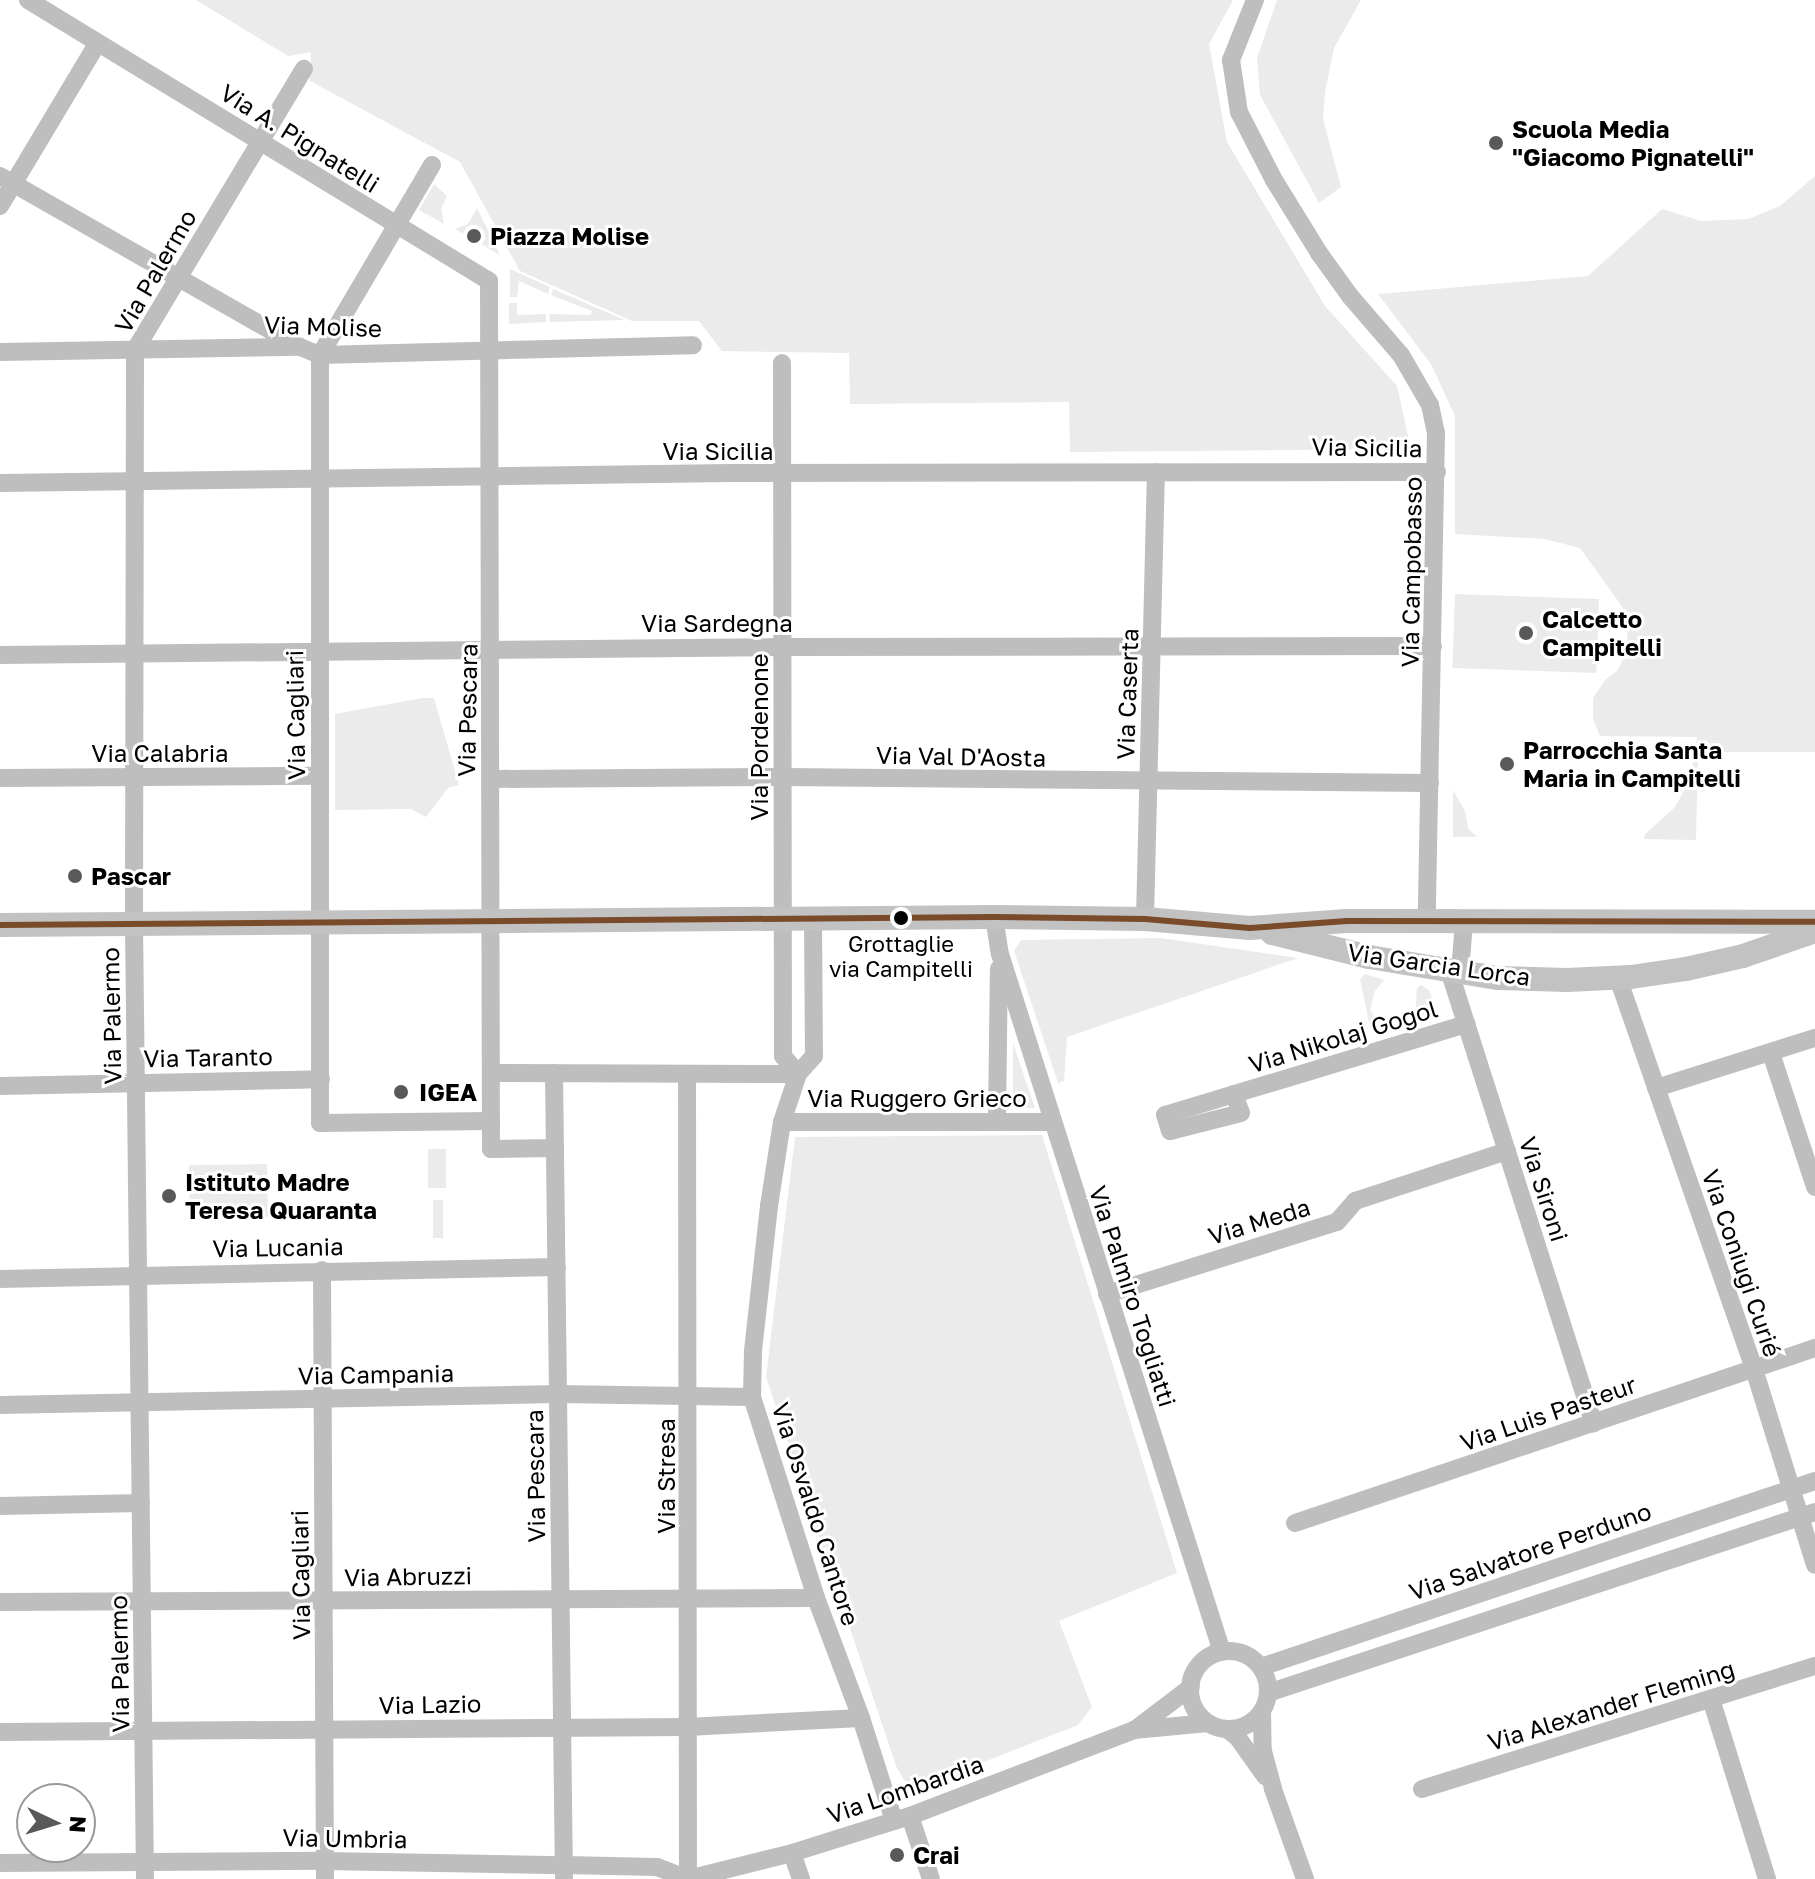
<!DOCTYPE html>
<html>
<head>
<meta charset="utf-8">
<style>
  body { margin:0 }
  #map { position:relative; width:1815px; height:1879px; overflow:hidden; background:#fff; font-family:"Golos Text",sans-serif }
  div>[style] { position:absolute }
  .green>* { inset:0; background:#ebebeb; transform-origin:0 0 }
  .street>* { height:18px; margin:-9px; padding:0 9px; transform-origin:9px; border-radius:9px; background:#bebebe }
  .street>.ring { margin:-9px; padding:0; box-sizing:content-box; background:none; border:18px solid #bebebe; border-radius:50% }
  .secondary>* { height:24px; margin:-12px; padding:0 12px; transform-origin:12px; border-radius:12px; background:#c2c2c2 }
  .bus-1>* { height:6px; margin:-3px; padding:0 3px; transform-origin:3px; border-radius:3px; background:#7a4b2a }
  .dots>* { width:22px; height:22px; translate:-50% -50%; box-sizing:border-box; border:4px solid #fff; border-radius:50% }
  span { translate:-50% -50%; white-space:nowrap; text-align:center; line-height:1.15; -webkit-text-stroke:6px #fff; paint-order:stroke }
  .bus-label { font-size:22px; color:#000 }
  .poi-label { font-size:24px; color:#000; font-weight:700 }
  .left { translate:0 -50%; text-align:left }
  .street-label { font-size:24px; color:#000 }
  .north { position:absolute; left:16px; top:1783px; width:80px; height:80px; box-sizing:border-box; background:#fff; border:2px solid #999; border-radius:50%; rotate:94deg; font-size:22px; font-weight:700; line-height:32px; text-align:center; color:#000 }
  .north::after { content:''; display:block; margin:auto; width:28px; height:36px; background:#595959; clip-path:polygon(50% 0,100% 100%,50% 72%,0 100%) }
</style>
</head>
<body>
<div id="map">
  <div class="green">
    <i style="clip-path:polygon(196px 0,1233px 0,1209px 44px,1227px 142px,1325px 306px,1397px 386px,1411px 449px,1070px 452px,1069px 402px,850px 404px,849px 353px,722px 351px,699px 321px,632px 321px,520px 271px,460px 162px,310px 81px,311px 52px,288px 56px)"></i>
    <i style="clip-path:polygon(1277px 0,1361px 0,1334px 48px,1325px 92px,1323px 119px,1341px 187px,1319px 203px,1260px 95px,1257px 58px)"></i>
    <i style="clip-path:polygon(1815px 176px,1815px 752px,1698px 752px,1696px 840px,1644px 839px,1645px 834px,1675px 807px,1690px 780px,1697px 737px,1600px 736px,1593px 719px,1593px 698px,1605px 680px,1618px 670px,1627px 650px,1628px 618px,1621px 605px,1580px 548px,1545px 539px,1455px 534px,1455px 416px,1431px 364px,1378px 294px,1588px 276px,1662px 209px,1701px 221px,1748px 219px,1780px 206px)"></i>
    <i style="clip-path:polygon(434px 184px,447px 196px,441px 209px,444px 224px,419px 210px)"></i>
    <i style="clip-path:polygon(477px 208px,500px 255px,455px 229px,468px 224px)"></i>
    <i style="clip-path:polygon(510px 269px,550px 287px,548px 294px,519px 281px,517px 297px,510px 297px)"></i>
    <i style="clip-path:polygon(553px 289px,625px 320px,550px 322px,549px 314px,591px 315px,592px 311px,551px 295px)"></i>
    <i style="clip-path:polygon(509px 303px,517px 303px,517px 315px,546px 314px,546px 322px,509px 324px)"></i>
    <i style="left:1455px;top:594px;width:144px;height:74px;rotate:2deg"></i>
    <i style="clip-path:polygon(422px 698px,434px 698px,459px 785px,448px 788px,426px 817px,411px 809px,335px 810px,335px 714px)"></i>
    <i style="clip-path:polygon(1453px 790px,1465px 811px,1468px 828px,1477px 837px,1453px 837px)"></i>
    <i style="clip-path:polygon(1161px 938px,1298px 958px,1067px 1037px,1064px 1081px,1058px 1083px,1014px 951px,1021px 940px)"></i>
    <i style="clip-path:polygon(1365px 974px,1384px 980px,1375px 991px,1370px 1010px,1383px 1029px,1370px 1027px,1360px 979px)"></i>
    <i style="clip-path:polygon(1421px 985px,1429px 990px,1436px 1007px,1430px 1013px,1415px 1017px,1417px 988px)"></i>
    <i style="clip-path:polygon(1013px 1043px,1035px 1108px,1013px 1108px)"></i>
    <i style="clip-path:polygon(1042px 1135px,1177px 1573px,1059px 1621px,1092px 1707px,1078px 1725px,920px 1787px,904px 1780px,896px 1766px,766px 1377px,795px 1137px)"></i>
    <i style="left:428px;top:1149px;width:18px;height:39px"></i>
    <i style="left:267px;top:1164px;width:53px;height:78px;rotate:89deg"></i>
    <i style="left:433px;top:1200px;width:10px;height:38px"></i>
  </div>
  <div class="street">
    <i style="left:28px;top:0;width:540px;rotate:31.36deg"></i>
    <i style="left:489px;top:281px;width:868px;rotate:89.87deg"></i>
    <i style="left:491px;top:1149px;width:64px;rotate:-0.9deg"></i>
    <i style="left:1255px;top:0;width:65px;rotate:111.8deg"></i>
    <i style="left:1231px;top:60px;width:53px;rotate:81.3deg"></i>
    <i style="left:1239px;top:112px;width:76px;rotate:62.8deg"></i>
    <i style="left:1274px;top:180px;width:86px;rotate:58.3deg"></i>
    <i style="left:1319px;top:253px;width:53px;rotate:54.2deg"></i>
    <i style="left:1350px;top:296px;width:78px;rotate:49.2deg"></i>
    <i style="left:1401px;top:355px;width:58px;rotate:59.9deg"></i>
    <i style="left:1430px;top:405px;width:29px;rotate:78deg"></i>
    <i style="left:1436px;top:433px;width:488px;rotate:91.1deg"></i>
    <i style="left:432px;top:165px;width:221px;rotate:120.5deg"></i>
    <i style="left:320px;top:355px;width:768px;rotate:90deg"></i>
    <i style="left:320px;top:1123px;width:171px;rotate:-0.7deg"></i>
    <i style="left:0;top:176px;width:345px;rotate:29.7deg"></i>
    <i style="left:0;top:206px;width:189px;rotate:-59.1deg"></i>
    <i style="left:0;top:352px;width:300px;rotate:-1deg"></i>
    <i style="left:300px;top:347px;width:22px;rotate:22deg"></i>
    <i style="left:320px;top:355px;width:373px;rotate:-1.5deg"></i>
    <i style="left:782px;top:363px;width:693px;rotate:89.92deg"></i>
    <i style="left:783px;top:1056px;width:23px;rotate:50deg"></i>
    <i style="left:0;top:483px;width:731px;rotate:-0.78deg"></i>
    <i style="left:731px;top:473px;width:706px;rotate:-0.08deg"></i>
    <i style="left:0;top:655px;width:783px;rotate:-0.59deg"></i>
    <i style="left:783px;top:647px;width:650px;rotate:-0.09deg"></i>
    <i style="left:0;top:778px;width:320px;rotate:-0.4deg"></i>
    <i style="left:491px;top:779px;width:292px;rotate:-0.4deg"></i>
    <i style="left:783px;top:777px;width:647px;rotate:0.53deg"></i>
    <i style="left:994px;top:917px;width:37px;rotate:81deg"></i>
    <i style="left:1000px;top:954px;width:732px;rotate:72.36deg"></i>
    <i style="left:813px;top:919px;width:137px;rotate:89.6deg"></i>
    <i style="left:814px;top:1056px;width:24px;rotate:132deg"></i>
    <i style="left:798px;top:1074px;width:51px;rotate:108.4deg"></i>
    <i style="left:782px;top:1122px;width:85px;rotate:98.8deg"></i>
    <i style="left:769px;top:1206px;width:147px;rotate:96.3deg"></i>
    <i style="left:753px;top:1352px;width:45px;rotate:91.3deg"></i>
    <i style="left:752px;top:1397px;width:211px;rotate:72.3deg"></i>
    <i style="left:816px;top:1598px;width:128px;rotate:69.4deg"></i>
    <i style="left:861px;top:1718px;width:108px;rotate:72.2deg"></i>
    <i style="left:1145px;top:919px;width:447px;rotate:-88.6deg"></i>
    <i style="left:1449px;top:970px;width:476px;rotate:72.3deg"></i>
    <i style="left:1460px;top:972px;width:50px;rotate:-85.4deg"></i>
    <i style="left:1618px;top:978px;width:414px;rotate:70.8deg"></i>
    <i style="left:1754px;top:1369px;width:205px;rotate:72.7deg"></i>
    <i style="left:1771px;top:1053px;width:141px;rotate:71.8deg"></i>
    <i style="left:492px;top:1073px;width:306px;rotate:0.2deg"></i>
    <i style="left:554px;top:1073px;width:806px;rotate:89.29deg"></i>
    <i style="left:687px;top:1074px;width:805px;rotate:89.93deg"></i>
    <i style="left:0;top:1086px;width:321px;rotate:-1.2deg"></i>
    <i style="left:1656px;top:1088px;width:167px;rotate:-17.5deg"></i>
    <i style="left:1234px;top:1094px;width:20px;rotate:70deg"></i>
    <i style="left:1241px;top:1113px;width:73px;rotate:165.8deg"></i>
    <i style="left:1170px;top:1131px;width:17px;rotate:-107deg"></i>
    <i style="left:1165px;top:1115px;width:315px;rotate:-16.8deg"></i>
    <i style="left:782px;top:1122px;width:271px"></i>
    <i style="left:997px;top:1122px;width:153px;rotate:-89.3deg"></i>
    <i style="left:322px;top:1270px;width:609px;rotate:89.72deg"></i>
    <i style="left:0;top:1279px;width:557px;rotate:-1.23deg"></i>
    <i style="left:1107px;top:1294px;width:241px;rotate:-17.4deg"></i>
    <i style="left:1337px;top:1222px;width:28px;rotate:-49deg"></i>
    <i style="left:1355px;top:1201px;width:160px;rotate:-18.2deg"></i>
    <i style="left:0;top:1405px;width:558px;rotate:-1.13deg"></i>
    <i style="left:558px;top:1394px;width:194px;rotate:0.9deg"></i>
    <i style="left:0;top:1506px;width:141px;rotate:-1.2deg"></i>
    <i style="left:1295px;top:1523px;width:549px;rotate:-18.6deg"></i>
    <i style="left:0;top:1602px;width:816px;rotate:-0.28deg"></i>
    <i class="ring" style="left:1190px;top:1651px;width:60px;height:60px"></i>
    <i style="left:1261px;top:1667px;width:584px;rotate:-18.56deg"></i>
    <i style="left:1268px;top:1693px;width:576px;rotate:-18.31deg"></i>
    <i style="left:1711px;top:1699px;width:189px;rotate:72.7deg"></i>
    <i style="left:1262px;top:1712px;width:39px;rotate:89deg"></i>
    <i style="left:1263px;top:1751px;width:39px;rotate:75deg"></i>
    <i style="left:1273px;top:1789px;width:96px;rotate:70.4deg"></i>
    <i style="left:1136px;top:1729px;width:69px;rotate:-37.4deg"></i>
    <i style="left:1227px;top:1729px;width:14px;rotate:39deg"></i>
    <i style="left:1238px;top:1738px;width:47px;rotate:54.6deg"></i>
    <i style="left:0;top:1732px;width:687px;rotate:-0.42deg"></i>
    <i style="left:687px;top:1727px;width:174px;rotate:-3deg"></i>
    <i style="left:1422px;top:1789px;width:412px;rotate:-17.4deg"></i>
    <i style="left:910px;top:1816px;width:66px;rotate:71.6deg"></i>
    <i style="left:792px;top:1853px;width:28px;rotate:71deg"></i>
    <i style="left:0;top:1863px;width:324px;rotate:-0.4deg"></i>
    <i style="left:324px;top:1861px;width:240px;rotate:1deg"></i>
    <i style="left:564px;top:1865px;width:93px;rotate:1.2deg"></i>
    <i style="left:657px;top:1867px;width:33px;rotate:21deg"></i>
    <i style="left:145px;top:1879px;width:958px;rotate:-90.66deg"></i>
    <i style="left:134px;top:921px;width:571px;rotate:-89.9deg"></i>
    <i style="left:135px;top:350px;width:328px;rotate:-59deg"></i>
    <i style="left:688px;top:1879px;width:107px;rotate:-14deg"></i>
    <i style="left:792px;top:1853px;width:124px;rotate:-17.4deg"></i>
    <i style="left:910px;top:1816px;width:240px;rotate:-21deg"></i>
    <i style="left:1134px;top:1730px;width:74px;rotate:-5.4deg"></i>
  </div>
  <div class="secondary">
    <i style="left:0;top:925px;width:994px;rotate:-0.46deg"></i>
    <i style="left:994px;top:917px;width:151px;rotate:0.8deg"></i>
    <i style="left:1145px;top:919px;width:105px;rotate:4.9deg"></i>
    <i style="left:1250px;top:928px;width:97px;rotate:-4.1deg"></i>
    <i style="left:1347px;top:921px;width:468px;rotate:0.1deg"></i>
    <i style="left:1272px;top:933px;width:100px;rotate:13.9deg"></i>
    <i style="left:1369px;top:957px;width:92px;rotate:9.4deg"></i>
    <i style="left:1460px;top:972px;width:39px;rotate:9deg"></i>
    <i style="left:1499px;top:978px;width:68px;rotate:1.7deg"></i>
    <i style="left:1567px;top:980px;width:64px;rotate:-2.7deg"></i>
    <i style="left:1631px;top:977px;width:56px;rotate:-8.3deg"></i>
    <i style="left:1686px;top:969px;width:58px;rotate:-12.8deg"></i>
    <i style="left:1743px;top:956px;width:76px;rotate:-19.1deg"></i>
  </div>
  <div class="bus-1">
    <i style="left:0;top:925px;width:994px;rotate:-0.46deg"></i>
    <i style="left:994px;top:917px;width:151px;rotate:0.8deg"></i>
    <i style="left:1145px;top:919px;width:105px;rotate:4.9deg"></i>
    <i style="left:1250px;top:928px;width:97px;rotate:-4.1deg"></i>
    <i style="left:1347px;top:921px;width:468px;rotate:0.1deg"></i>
  </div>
  <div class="dots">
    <i style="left:1496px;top:143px;background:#595959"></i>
    <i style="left:474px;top:236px;background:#595959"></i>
    <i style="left:1526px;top:633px;background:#595959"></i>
    <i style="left:1507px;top:764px;background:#595959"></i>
    <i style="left:75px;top:876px;background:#595959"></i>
    <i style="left:901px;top:918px;background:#000"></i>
    <i style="left:401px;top:1092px;background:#595959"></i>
    <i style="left:169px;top:1196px;background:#595959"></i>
    <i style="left:897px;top:1855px;background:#595959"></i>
  </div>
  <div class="bus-label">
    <span style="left:901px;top:956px">Grottaglie<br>via Campitelli</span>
  </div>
  <div class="poi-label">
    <span class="left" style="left:1512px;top:143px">Scuola Media<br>"Giacomo Pignatelli"</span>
    <span class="left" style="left:490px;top:236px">Piazza Molise</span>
    <span class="left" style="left:1542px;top:633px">Calcetto<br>Campitelli</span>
    <span class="left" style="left:1523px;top:764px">Parrocchia Santa<br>Maria in Campitelli</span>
    <span class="left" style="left:91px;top:876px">Pascar</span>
    <span class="left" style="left:419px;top:1092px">IGEA</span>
    <span class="left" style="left:185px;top:1196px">Istituto Madre<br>Teresa Quaranta</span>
    <span class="left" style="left:913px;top:1855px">Crai</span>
  </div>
  <div class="street-label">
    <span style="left:300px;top:138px;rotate:32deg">Via A. Pignatelli</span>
    <span style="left:155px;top:271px;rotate:-60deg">Via Palermo</span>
    <span style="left:323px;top:326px;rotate:2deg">Via Molise</span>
    <span style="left:1367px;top:447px;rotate:1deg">Via Sicilia</span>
    <span style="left:718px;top:451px">Via Sicilia</span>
    <span style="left:1411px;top:572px;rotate:-89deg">Via Campobasso</span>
    <span style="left:717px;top:623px">Via Sardegna</span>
    <span style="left:1127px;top:694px;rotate:-88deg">Via Caserta</span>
    <span style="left:467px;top:710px;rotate:-89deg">Via Pescara</span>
    <span style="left:295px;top:715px;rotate:-91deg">Via Cagliari</span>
    <span style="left:759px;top:737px;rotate:-90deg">Via Pordenone</span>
    <span style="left:160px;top:753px">Via Calabria</span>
    <span style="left:961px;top:756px;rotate:1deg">Via Val D'Aosta</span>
    <span style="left:1439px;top:964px;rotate:8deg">Via Garcia Lorca</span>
    <span style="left:111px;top:1016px;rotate:-91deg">Via Palermo</span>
    <span style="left:1343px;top:1036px;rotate:-17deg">Via Nikolaj Gogol</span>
    <span style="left:208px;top:1057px;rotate:-1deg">Via Taranto</span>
    <span style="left:917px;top:1098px">Via Ruggero Grieco</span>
    <span style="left:1544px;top:1189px;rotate:72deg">Via Sironi</span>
    <span style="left:1259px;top:1221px;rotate:-17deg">Via Meda</span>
    <span style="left:278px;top:1247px;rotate:-1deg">Via Lucania</span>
    <span style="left:1742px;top:1263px;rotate:71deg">Via Coniugi Curié</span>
    <span style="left:1133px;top:1296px;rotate:72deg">Via Palmiro Togliatti</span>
    <span style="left:376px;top:1374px;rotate:-1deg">Via Campania</span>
    <span style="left:1548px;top:1413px;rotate:-19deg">Via Luis Pasteur</span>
    <span style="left:535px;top:1476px;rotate:-91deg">Via Pescara</span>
    <span style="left:666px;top:1476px;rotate:-90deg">Via Stresa</span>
    <span style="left:816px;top:1514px;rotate:72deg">Via Osvaldo Cantore</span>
    <span style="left:1530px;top:1551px;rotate:-19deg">Via Salvatore Perduno</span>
    <span style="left:300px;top:1575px;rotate:-91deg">Via Cagliari</span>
    <span style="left:408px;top:1576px;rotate:-1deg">Via Abruzzi</span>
    <span style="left:119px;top:1664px;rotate:-91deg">Via Palermo</span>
    <span style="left:430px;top:1704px;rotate:-1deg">Via Lazio</span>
    <span style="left:1611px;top:1705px;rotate:-17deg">Via Alexander Fleming</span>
    <span style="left:905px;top:1789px;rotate:-19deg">Via Lombardia</span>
    <span style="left:345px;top:1838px;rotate:1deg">Via Umbria</span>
  </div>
  <div class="north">N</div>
</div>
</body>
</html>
